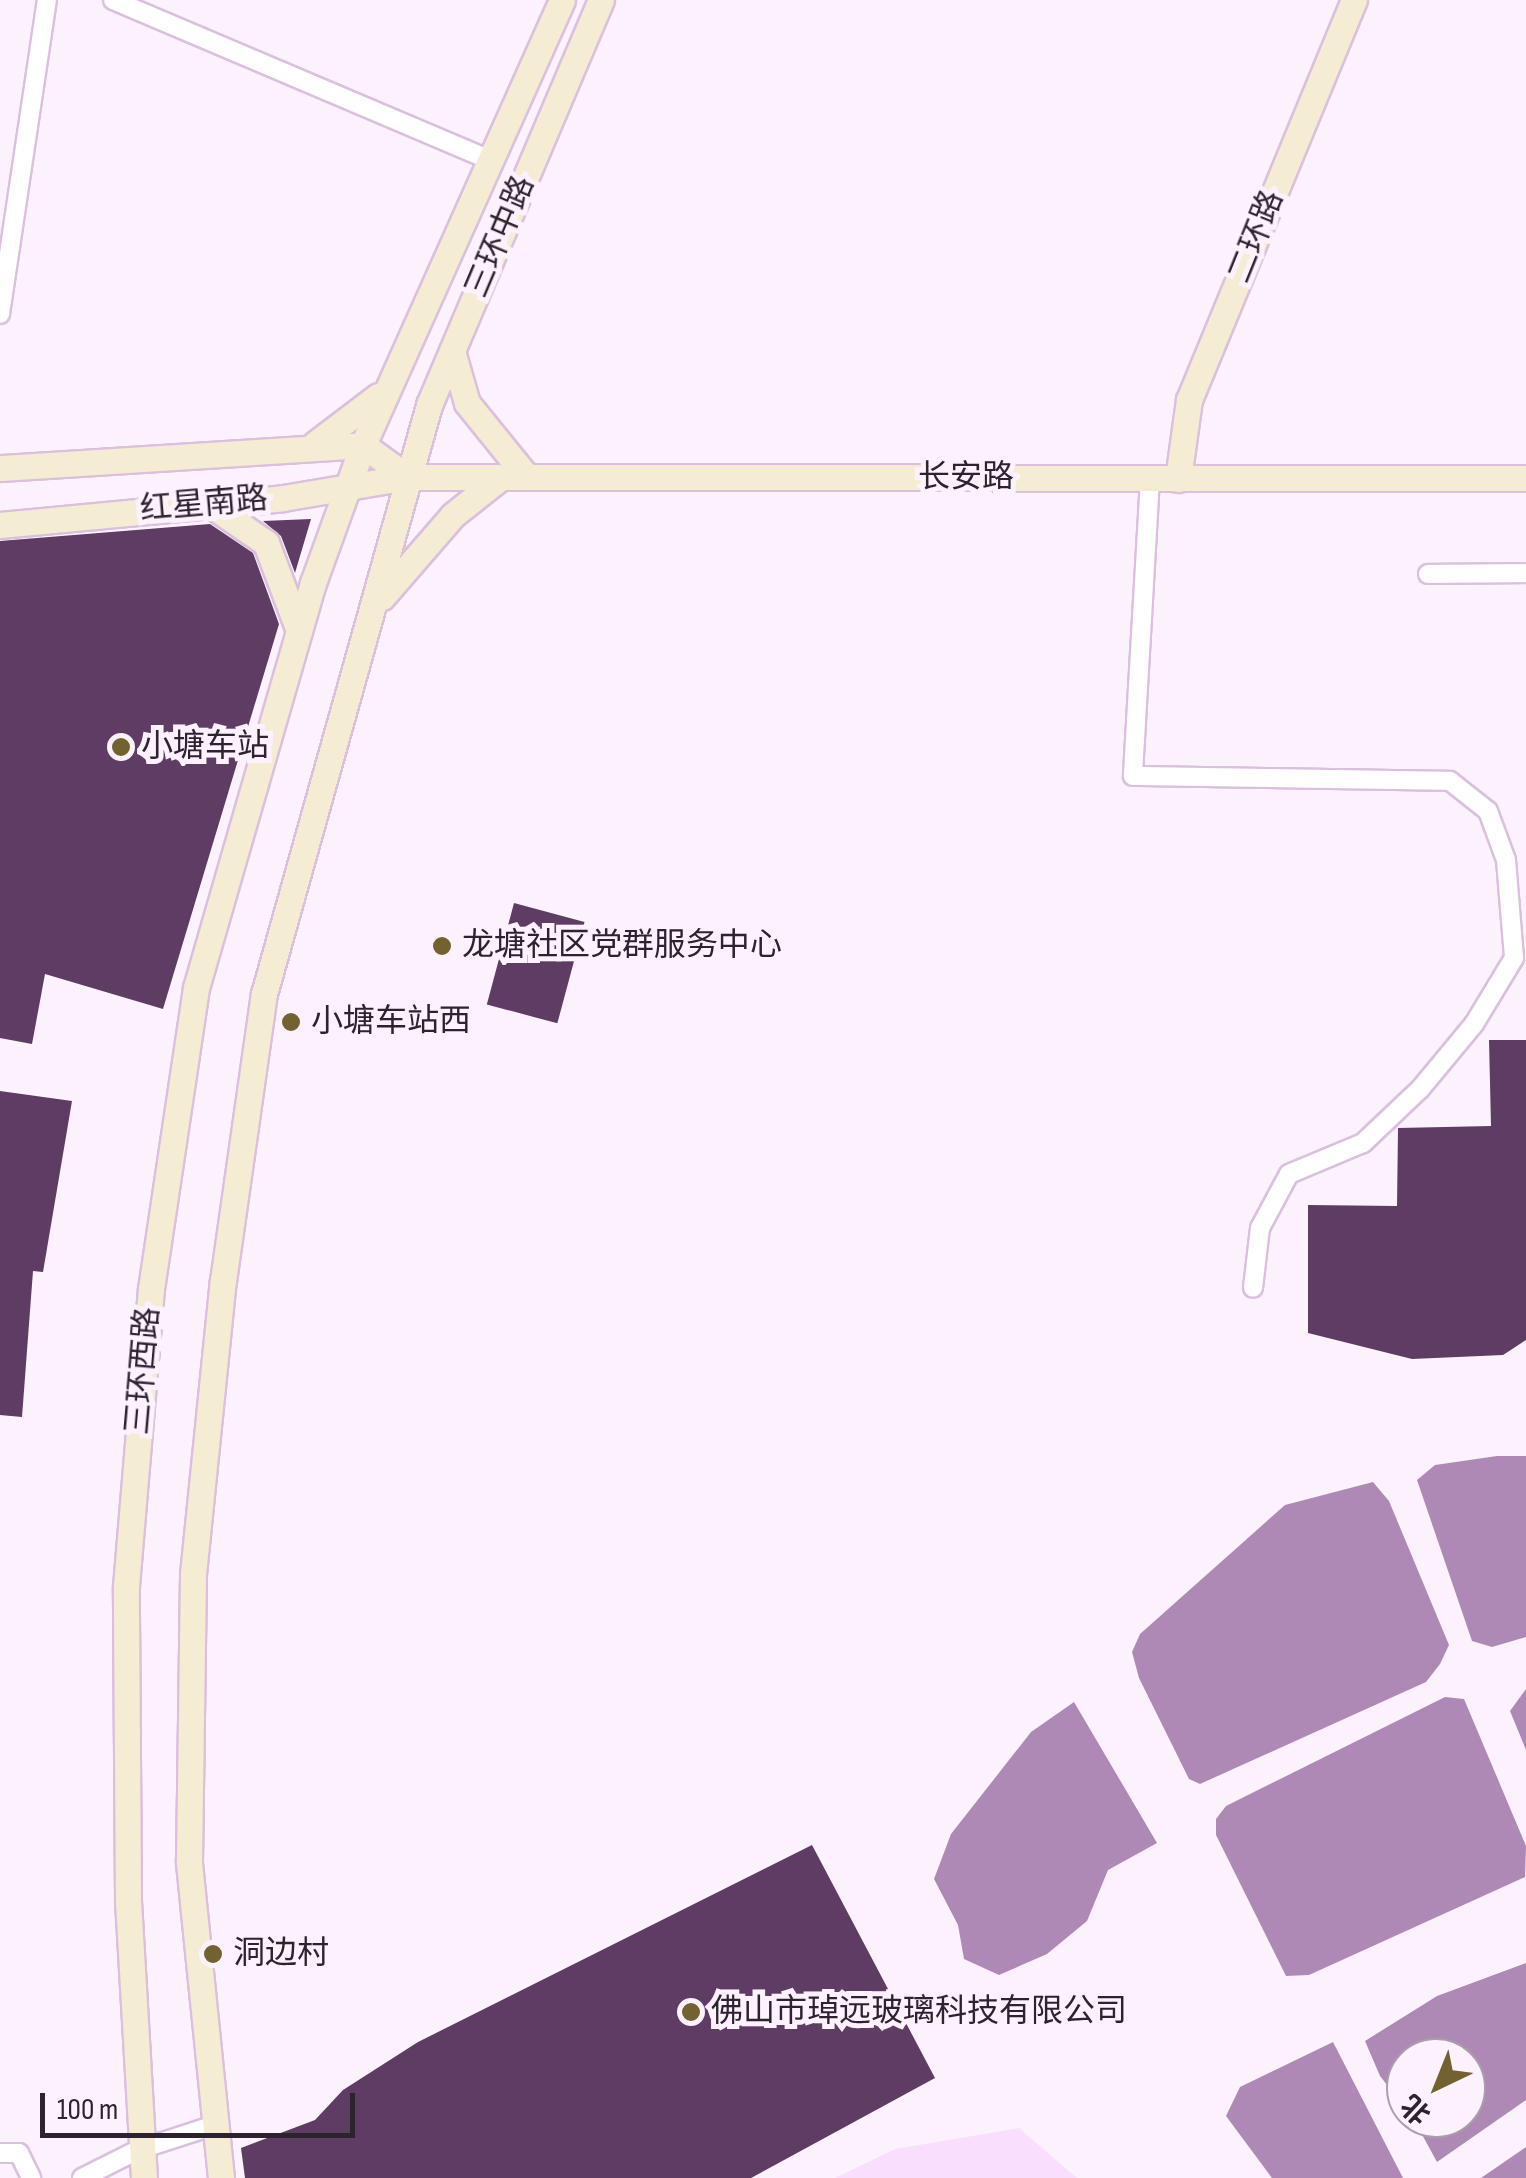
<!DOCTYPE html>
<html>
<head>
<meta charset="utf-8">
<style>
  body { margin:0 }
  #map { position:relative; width:1526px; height:2178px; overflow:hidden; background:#fcf2fe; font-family:"Sofia Sans Condensed","Noto Sans SC",sans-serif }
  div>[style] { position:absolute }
  .built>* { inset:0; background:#f9dffd }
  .water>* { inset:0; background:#af89b5 }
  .building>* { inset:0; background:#5e3c63; transform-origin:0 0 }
  .roads { filter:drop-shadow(2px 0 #dac0de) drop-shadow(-2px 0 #dac0de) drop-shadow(0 2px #dac0de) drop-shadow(0 -2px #dac0de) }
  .street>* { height:18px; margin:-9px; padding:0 9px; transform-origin:9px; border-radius:9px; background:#fff }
  .secondary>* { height:25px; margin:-12.5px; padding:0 12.5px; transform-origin:12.5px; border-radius:12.5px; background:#f4edd4 }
  .dots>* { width:28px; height:28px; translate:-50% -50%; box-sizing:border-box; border:5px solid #fcf2fe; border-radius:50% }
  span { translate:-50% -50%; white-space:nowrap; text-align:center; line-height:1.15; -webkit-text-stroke:10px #fcf2fe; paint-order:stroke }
  .street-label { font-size:32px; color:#2d232e }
  .poi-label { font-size:32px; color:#2d232e }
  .left { translate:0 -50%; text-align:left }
  .north { position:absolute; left:1386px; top:2038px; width:100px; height:100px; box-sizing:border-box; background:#fcf2fe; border:2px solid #a99fab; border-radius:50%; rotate:223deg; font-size:28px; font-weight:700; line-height:40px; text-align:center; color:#2d232e }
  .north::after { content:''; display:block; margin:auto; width:35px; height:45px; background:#716230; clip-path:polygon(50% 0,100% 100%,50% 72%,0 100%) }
  .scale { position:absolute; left:40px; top:2093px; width:315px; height:45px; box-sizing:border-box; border:5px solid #2d232e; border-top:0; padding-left:12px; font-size:30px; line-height:35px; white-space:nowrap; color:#2d232e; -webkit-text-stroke:8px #fcf2fe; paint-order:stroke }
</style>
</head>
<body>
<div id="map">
  <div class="built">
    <i style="clip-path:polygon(1019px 2128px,1077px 2178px,835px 2178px,895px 2149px)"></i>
  </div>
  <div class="water">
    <i style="clip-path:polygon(1497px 1456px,1526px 1456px,1526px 1637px,1492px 1647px,1472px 1641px,1417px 1480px,1435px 1465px)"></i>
    <i style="clip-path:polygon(1373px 1482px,1389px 1501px,1449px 1645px,1440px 1664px,1426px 1682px,1200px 1784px,1189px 1779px,1139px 1678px,1132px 1652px,1140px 1634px,1285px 1505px)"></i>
    <i style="clip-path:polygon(1526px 1689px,1526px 1750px,1510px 1711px)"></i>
    <i style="clip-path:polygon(1445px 1697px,1464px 1699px,1526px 1846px,1525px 1877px,1309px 1975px,1286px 1976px,1216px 1835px,1216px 1819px,1226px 1806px)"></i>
    <i style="clip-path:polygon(1074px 1702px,1157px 1843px,1108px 1870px,1087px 1921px,1047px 1954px,999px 1975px,964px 1959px,958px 1925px,934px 1879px,951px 1834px,1031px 1732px)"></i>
    <i style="clip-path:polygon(1526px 1963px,1526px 2100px,1437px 2162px,1413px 2118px,1466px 2118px,1466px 2058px,1406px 2058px,1406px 2109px,1380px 2076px,1365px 2041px,1437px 1996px)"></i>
    <i style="clip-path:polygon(1333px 2042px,1403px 2178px,1272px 2178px,1226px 2116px,1240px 2087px)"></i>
    <i style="clip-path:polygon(1526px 2147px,1526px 2178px,1481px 2178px)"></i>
  </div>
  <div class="building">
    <i style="clip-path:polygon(311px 519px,295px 573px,281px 536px,263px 521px)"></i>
    <i style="clip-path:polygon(210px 524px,253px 553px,279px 624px,163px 1009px,45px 974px,32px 1044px,0 1038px,0 541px)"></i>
    <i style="left:514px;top:903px;width:73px;height:105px;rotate:15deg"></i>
    <i style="clip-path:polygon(1489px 1040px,1526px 1040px,1526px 1340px,1503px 1355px,1412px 1359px,1308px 1333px,1308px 1205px,1397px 1206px,1398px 1128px,1491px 1126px)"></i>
    <i style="clip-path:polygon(0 1091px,72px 1101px,43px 1272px,33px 1271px,22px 1417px,0 1415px)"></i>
    <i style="clip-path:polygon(812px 1845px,935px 2078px,751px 2178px,245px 2178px,241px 2148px,315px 2120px,343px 2090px,418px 2042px)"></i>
  </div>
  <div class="roads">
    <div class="street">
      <i style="left:113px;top:0;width:413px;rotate:23deg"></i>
      <i style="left:0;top:314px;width:317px;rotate:-81.5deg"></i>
      <i style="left:1150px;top:479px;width:297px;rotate:93.3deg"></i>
      <i style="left:1133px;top:776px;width:317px;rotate:0.9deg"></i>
      <i style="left:1450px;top:781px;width:48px;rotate:38.3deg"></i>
      <i style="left:1488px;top:811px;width:52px;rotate:69.8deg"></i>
      <i style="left:1506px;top:860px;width:98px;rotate:85.3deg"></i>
      <i style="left:1514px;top:958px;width:77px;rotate:121.2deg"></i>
      <i style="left:1474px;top:1024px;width:85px;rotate:129.7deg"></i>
      <i style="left:1420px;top:1089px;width:79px;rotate:136.5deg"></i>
      <i style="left:1363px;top:1143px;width:80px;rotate:157.3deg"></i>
      <i style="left:1289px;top:1174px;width:61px;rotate:118.2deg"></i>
      <i style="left:1260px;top:1228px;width:60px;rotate:96.7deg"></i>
      <i style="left:1428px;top:574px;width:98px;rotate:-0.6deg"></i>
      <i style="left:0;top:2153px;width:19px"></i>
      <i style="left:19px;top:2153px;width:28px;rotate:64deg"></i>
      <i style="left:82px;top:2178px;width:63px;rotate:-26.6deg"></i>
      <i style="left:138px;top:2150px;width:78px;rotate:-18deg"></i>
    </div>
    <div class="secondary">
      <i style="left:452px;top:351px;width:54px;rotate:73.9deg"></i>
      <i style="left:467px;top:403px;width:95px;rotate:51deg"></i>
      <i style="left:315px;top:444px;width:79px;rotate:-37.3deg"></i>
      <i style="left:363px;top:445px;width:54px;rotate:36deg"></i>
      <i style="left:0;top:468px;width:364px;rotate:-3.6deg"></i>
      <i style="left:1178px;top:479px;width:80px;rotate:-82.1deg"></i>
      <i style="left:1189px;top:400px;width:433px;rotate:-67.6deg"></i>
      <i style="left:211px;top:505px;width:67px;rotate:34.6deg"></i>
      <i style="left:266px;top:543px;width:94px;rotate:69.4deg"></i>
      <i style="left:0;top:525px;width:284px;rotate:-5.4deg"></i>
      <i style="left:283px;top:498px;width:126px;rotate:-9.6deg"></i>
      <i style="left:407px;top:477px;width:1119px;rotate:0.05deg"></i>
      <i style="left:382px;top:597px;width:108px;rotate:-49.1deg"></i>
      <i style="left:453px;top:515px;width:61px;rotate:-38.4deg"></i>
      <i style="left:144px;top:2178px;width:280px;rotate:-93.3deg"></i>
      <i style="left:128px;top:1898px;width:312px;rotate:-90.4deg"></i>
      <i style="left:126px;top:1586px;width:298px;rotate:-85.2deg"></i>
      <i style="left:151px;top:1289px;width:304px;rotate:-81.5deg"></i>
      <i style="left:196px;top:988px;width:422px;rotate:-73.9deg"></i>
      <i style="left:313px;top:583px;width:147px;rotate:-70.1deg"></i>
      <i style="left:363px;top:445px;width:487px;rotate:-65.9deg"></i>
      <i style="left:221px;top:2178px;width:319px;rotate:-95.8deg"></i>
      <i style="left:189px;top:1861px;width:287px;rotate:-89.2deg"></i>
      <i style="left:193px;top:1574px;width:295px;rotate:-84.2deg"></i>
      <i style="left:223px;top:1281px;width:290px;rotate:-81.9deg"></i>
      <i style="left:264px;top:994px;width:612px;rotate:-74.35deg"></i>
      <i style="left:429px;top:405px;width:440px;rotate:-67deg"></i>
    </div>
  </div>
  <div class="dots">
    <i style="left:121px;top:747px;background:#716230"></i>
    <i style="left:442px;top:946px;background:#716230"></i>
    <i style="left:291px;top:1022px;background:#716230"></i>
    <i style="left:213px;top:1954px;background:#716230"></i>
    <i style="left:691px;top:2012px;background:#716230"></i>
  </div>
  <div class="street-label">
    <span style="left:501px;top:237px;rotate:-67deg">三环中路</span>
    <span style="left:1257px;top:237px;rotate:-68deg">二环路</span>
    <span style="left:966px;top:478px">长安路</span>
    <span style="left:204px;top:505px;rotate:-5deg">红星南路</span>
    <span style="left:144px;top:1371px;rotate:-85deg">三环西路</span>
  </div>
  <div class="poi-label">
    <span class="left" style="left:141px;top:747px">小塘车站</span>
    <span class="left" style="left:462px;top:946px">龙塘社区党群服务中心</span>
    <span class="left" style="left:311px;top:1022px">小塘车站西</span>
    <span class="left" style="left:233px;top:1954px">洞边村</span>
    <span class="left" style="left:711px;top:2012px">佛山市琸远玻璃科技有限公司</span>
  </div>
  <div class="north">北</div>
  <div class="scale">100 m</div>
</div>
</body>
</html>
